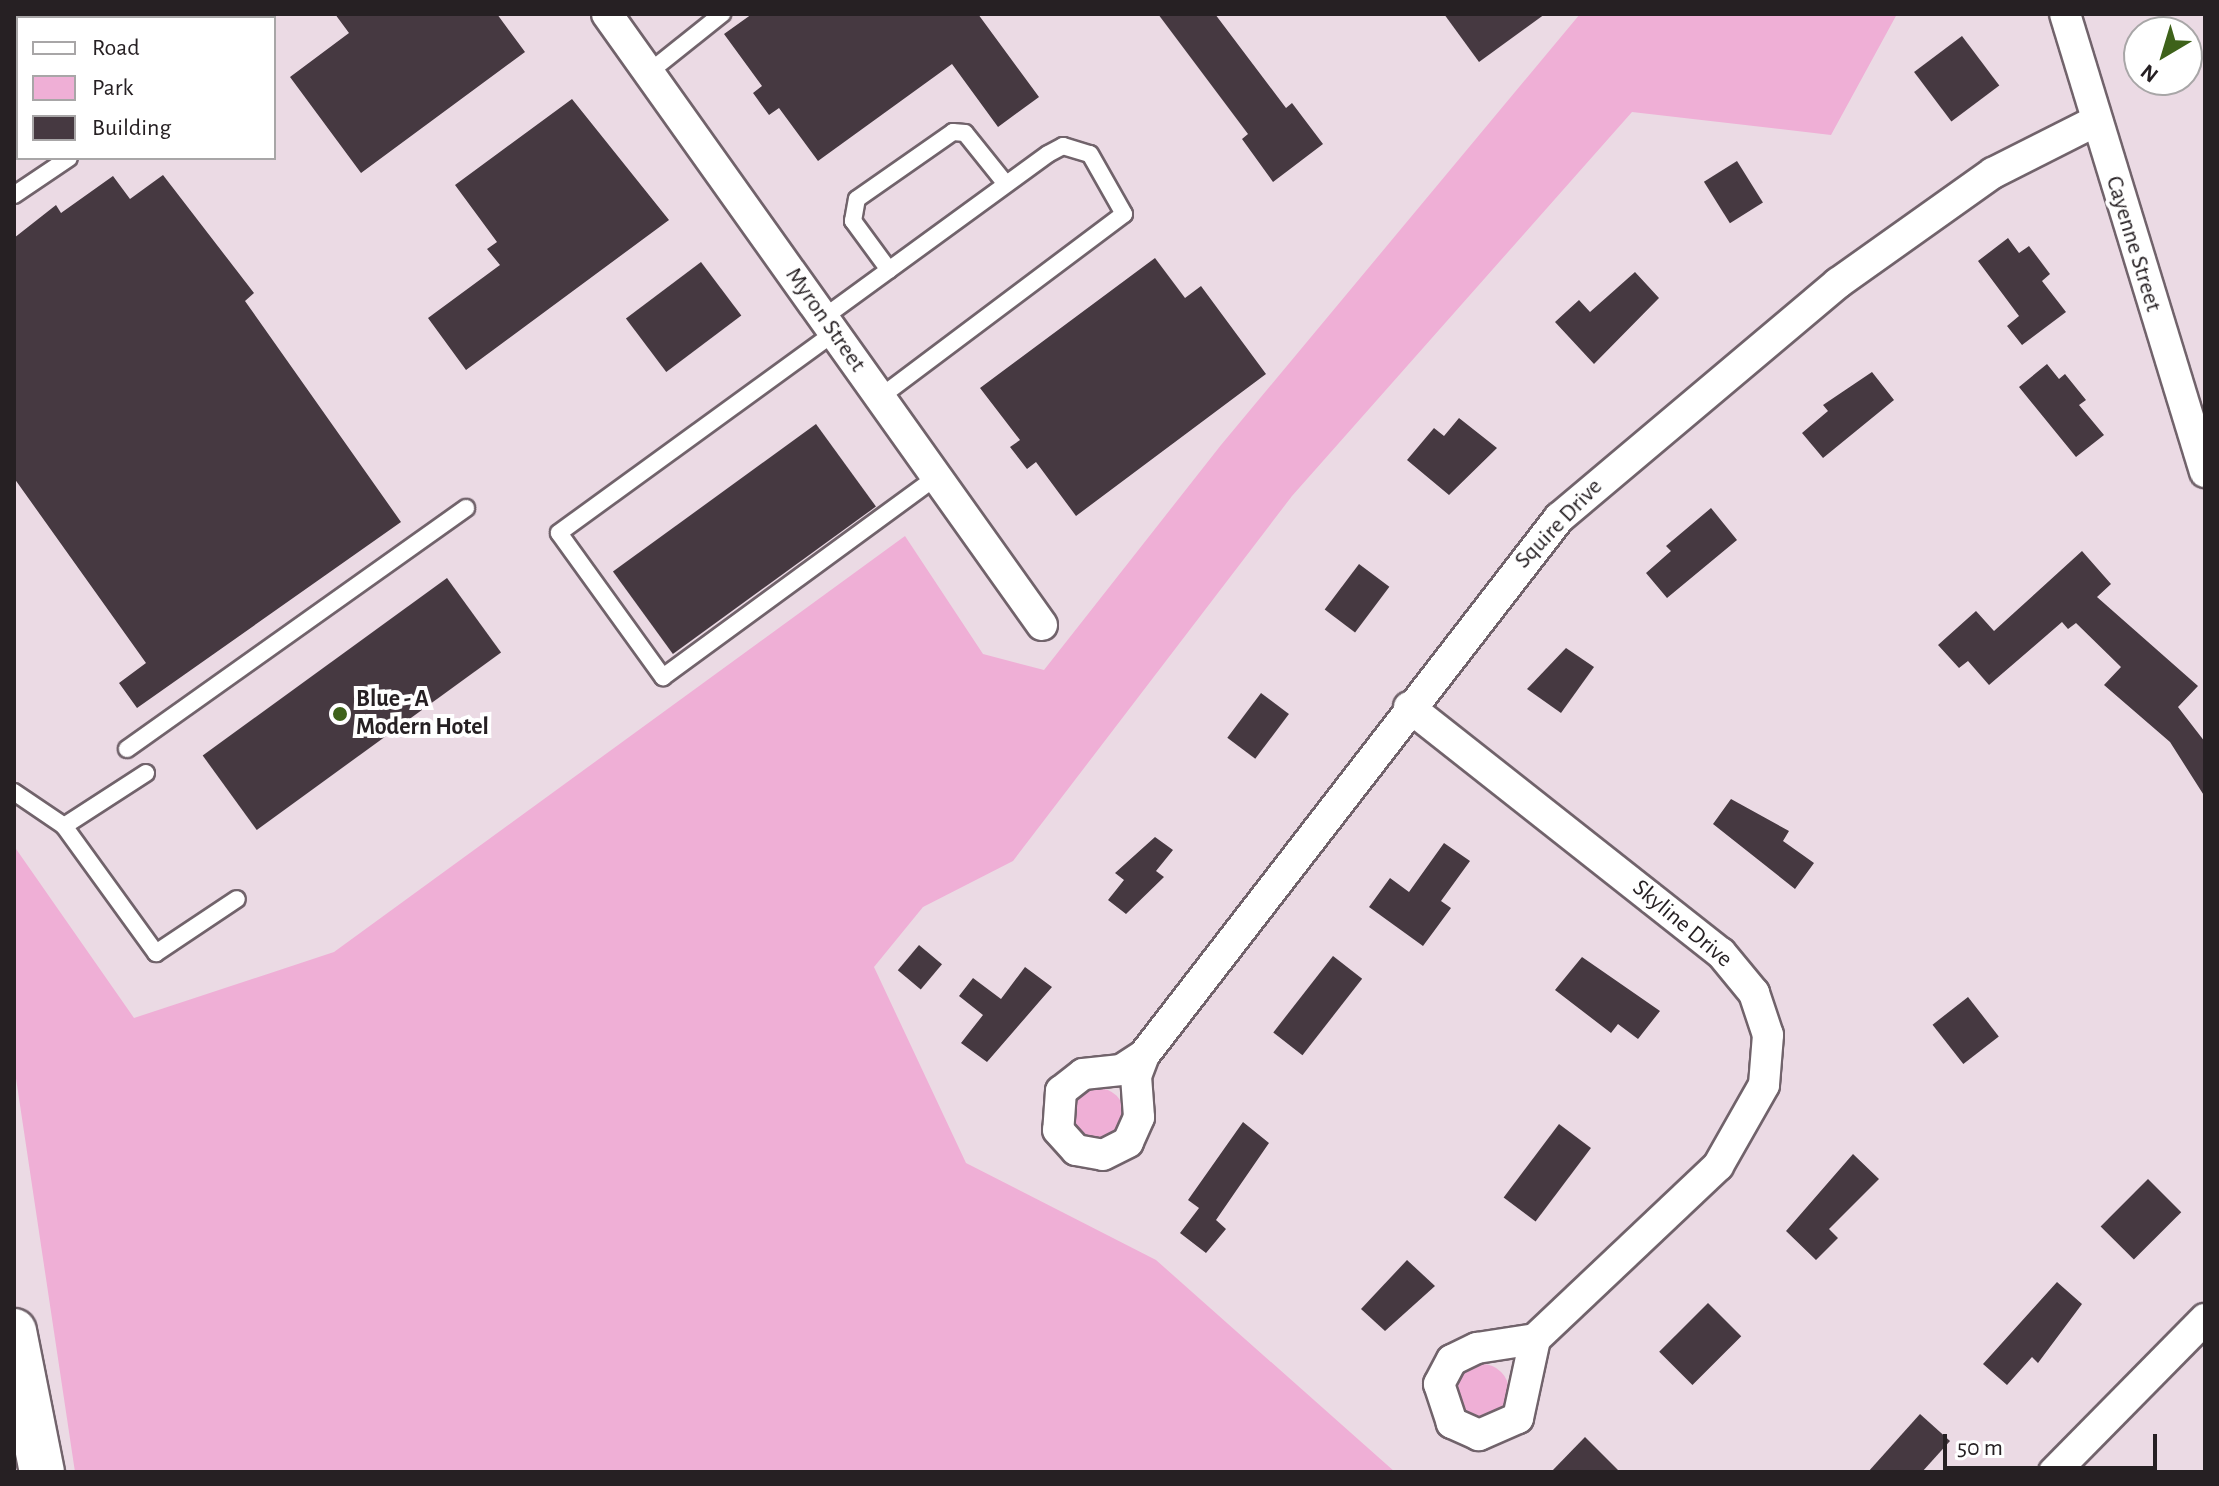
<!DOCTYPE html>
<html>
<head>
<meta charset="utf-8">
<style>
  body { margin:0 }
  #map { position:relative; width:2219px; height:1486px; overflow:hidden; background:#ebdae4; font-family:"Alegreya Sans",sans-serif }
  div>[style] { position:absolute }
  .green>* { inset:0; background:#efafd6 }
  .round { border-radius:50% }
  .building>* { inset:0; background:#463941; transform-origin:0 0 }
  .roads { filter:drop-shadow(2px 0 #71636b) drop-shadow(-2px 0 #71636b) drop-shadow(0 2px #71636b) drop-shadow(0 -2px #71636b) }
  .service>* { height:16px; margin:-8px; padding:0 8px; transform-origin:8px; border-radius:8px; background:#fff }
  .minor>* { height:30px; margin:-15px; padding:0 15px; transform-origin:15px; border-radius:15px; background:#fff }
  .motorway>* { height:44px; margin:-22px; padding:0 22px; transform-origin:22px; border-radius:22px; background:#fff }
  .dots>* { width:22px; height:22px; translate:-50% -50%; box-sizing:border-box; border:4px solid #fff; border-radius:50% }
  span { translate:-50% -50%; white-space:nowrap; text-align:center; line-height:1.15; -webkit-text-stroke:8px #fff; paint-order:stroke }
  .street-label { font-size:24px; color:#262023 }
  .poi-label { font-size:24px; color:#262023; font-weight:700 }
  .left { translate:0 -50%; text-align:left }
  .frame { position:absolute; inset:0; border:16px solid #262023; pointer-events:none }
  .legend { position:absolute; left:16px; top:16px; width:260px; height:144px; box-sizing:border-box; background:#fff; border:2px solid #a8a6a7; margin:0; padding:10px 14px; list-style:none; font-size:24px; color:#262023 }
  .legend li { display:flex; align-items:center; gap:16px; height:40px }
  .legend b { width:40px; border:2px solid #a8a6a7 }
  .north { position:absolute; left:2123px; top:16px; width:80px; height:80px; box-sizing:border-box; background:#fff; border:2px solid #a8a6a7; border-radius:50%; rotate:218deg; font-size:22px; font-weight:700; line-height:32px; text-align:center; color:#262023 }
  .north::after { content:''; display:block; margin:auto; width:28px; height:36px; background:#3e621a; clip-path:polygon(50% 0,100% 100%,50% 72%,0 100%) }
  .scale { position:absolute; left:1943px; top:1434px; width:214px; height:36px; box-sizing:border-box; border:4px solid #262023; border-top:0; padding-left:10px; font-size:24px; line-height:28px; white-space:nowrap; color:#262023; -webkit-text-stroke:6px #fff; paint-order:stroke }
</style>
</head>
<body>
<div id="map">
  <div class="green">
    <i style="clip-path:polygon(1580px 14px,1897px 14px,1831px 135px,1632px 112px,1292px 496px,1013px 861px,923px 907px,874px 967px,966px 1163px,1156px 1260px,1395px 1472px,75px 1472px,14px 1065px,14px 846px,134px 1018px,334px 952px,905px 536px,983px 654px,1044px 670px,1221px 445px)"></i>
    <i class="round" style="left:1072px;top:1088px;width:52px;height:52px"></i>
    <i class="round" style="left:1455px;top:1364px;width:54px;height:54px"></i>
  </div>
  <div class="building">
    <i style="clip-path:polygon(335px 14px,497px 14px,525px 52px,361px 173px,290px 77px,349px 33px)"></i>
    <i style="clip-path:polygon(752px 14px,978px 14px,1039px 97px,998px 127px,952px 64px,818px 161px,779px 108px,769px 115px,753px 93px,762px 86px,724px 34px)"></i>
    <i style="clip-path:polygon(1158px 14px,1215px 14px,1286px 108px,1292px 103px,1323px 144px,1273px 182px,1242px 139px,1248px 134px)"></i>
    <i style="clip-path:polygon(1444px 14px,1545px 14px,1479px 62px)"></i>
    <i style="left:1962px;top:36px;width:62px;height:60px;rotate:53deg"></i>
    <i style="clip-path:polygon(572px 99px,669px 220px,466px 370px,428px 318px,500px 265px,487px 249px,497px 242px,455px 185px)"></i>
    <i style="left:1737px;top:161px;width:49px;height:39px;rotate:58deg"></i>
    <i style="clip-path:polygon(163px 175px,254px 293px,245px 301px,401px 522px,137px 708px,119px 683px,146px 663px,14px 478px,14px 238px,56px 205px,61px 213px,113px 176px,130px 199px)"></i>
    <i style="clip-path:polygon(2008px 238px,2019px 253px,2029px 246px,2050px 274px,2042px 281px,2066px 312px,2022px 345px,2007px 326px,2019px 316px,1978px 261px)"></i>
    <i style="clip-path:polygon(1155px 258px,1185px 298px,1201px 286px,1266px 374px,1076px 516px,1036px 462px,1027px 469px,1010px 447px,1020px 440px,980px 388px)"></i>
    <i style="left:701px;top:262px;width:67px;height:94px;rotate:53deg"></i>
    <i style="clip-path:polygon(1635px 272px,1659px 298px,1594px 364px,1555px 322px,1579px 300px,1590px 312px)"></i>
    <i style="clip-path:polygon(2047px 364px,2059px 379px,2065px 374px,2086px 400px,2079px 405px,2104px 435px,2076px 457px,2019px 387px)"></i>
    <i style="clip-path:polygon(1872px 372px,1894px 400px,1823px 458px,1802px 433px,1828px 411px,1823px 405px)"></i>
    <i style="clip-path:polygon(1459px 418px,1497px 448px,1449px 495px,1407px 460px,1434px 428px,1444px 436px)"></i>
    <i style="left:816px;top:424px;width:102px;height:251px;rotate:54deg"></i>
    <i style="clip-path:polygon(1711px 508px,1737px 540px,1667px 598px,1646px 573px,1671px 551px,1666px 546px)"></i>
    <i style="clip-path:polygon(2082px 551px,2111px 584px,2097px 597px,2198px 686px,2178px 707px,2205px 742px,2205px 797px,2170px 742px,2104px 685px,2121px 667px,2076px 623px,2068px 629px,2062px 622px,1989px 685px,1968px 661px,1959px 668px,1938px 645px,1976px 611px,1994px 631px)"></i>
    <i style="left:1359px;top:564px;width:38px;height:57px;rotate:37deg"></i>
    <i style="left:447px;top:578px;width:92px;height:302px;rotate:54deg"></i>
    <i style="clip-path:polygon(1566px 648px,1594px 667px,1561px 713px,1527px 689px)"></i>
    <i style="left:1261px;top:693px;width:35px;height:56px;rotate:37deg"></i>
    <i style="clip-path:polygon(1731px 799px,1789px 831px,1783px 841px,1814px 863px,1795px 889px,1713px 824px)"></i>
    <i style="clip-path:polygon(1155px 837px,1173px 850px,1156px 871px,1164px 877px,1126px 914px,1108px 900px,1124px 880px,1115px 873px)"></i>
    <i style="clip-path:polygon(1444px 843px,1470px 861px,1441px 901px,1451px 908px,1423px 946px,1369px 907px,1390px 878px,1409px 892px)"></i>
    <i style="left:919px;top:945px;width:30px;height:33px;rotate:40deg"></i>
    <i style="left:1333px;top:956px;width:37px;height:97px;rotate:38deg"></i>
    <i style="clip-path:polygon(1582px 957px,1660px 1011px,1638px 1039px,1618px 1024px,1611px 1033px,1555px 990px)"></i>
    <i style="clip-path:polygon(1025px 967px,1052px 987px,987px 1062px,961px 1043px,983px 1015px,959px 996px,973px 978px,1001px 999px)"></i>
    <i style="left:1968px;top:997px;width:50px;height:45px;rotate:52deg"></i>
    <i style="clip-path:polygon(1243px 1122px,1269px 1143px,1216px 1220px,1226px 1229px,1206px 1253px,1180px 1233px,1199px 1208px,1188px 1200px)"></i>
    <i style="left:1559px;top:1124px;width:40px;height:92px;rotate:37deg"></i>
    <i style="clip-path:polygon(1853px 1154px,1879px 1179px,1829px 1229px,1838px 1238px,1816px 1260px,1786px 1231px)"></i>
    <i style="left:2148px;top:1179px;width:47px;height:67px;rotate:45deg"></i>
    <i style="clip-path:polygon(1407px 1260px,1435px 1286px,1385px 1331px,1361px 1309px)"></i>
    <i style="clip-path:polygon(2057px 1282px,2082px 1304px,2038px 1363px,2032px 1357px,2007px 1385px,1983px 1364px)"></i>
    <i style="left:1708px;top:1303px;width:47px;height:69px;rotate:45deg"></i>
    <i style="clip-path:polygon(1920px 1414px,1950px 1441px,1922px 1472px,1868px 1472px)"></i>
    <i style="clip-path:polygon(1585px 1437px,1620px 1472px,1551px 1472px)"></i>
  </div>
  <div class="roads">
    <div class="service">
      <i style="left:146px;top:18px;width:7px;rotate:-34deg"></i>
      <i style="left:648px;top:73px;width:95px;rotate:-38.6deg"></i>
      <i style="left:14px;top:87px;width:5px;rotate:-37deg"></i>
      <i style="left:14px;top:195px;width:66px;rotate:-33.9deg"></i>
      <i style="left:889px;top:270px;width:61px;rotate:-126.3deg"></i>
      <i style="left:853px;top:221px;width:22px;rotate:-80deg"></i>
      <i style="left:857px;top:199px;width:117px;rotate:-34.9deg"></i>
      <i style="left:953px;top:132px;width:12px;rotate:5deg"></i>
      <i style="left:965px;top:133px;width:65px;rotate:51.2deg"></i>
      <i style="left:823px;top:318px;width:278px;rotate:-36.1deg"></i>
      <i style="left:1048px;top:154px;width:17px;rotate:-28deg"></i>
      <i style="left:1063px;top:146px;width:28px;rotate:17deg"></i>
      <i style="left:1090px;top:154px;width:69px;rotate:60.5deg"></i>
      <i style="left:1124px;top:214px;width:305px;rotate:143.1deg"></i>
      <i style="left:834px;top:333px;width:340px;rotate:144deg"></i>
      <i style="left:559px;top:533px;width:178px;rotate:54.2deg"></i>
      <i style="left:663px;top:677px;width:338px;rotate:-36.2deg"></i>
      <i style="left:127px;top:749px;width:416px;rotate:-35.4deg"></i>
      <i style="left:146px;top:773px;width:98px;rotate:147.1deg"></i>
      <i style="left:64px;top:826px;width:157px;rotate:54.1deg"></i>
      <i style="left:156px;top:953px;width:97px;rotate:-33.7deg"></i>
      <i style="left:14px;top:792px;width:60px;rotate:34.2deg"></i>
    </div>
    <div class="minor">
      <i style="left:607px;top:14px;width:750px;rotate:54.55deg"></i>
      <i style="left:2065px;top:14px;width:479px;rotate:73deg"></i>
      <i style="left:1409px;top:707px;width:397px;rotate:38.3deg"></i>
      <i style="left:1721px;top:953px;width:52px;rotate:50.5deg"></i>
      <i style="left:1754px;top:993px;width:44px;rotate:71.6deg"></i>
      <i style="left:1768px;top:1035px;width:50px;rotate:94.6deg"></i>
      <i style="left:1764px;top:1085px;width:93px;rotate:119.6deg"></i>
      <i style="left:1718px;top:1166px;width:252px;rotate:136.6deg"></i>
      <i style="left:1144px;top:1055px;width:27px;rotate:147deg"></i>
      <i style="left:1121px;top:1070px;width:38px;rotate:174deg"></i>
      <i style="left:1083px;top:1074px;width:28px;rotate:142deg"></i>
      <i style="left:1061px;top:1091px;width:39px;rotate:94deg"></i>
      <i style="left:1058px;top:1130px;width:27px;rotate:48deg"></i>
      <i style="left:1076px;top:1150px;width:27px;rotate:10deg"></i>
      <i style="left:1103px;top:1155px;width:28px;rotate:-27deg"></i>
      <i style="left:1128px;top:1142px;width:27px;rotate:-66deg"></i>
      <i style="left:1139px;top:1117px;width:41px;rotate:-94.2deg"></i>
      <i style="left:1136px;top:1076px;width:22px;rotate:-69deg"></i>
      <i style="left:1144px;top:1055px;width:679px;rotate:-52.3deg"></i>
      <i style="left:1559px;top:518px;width:365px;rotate:-40.1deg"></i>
      <i style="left:1838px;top:283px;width:190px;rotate:-35.4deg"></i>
      <i style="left:1993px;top:173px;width:115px;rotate:-26.8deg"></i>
      <i style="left:1535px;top:1339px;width:81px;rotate:102.1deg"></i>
      <i style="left:1518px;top:1418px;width:43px;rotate:156.4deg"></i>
      <i style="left:1479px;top:1435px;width:30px;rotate:-156deg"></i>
      <i style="left:1452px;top:1423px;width:41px;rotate:-108.4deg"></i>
      <i style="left:1439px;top:1384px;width:27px;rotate:-62deg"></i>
      <i style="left:1452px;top:1360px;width:28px;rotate:-26deg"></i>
      <i style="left:1477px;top:1348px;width:59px;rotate:-8.8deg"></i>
      <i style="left:2054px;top:1472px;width:215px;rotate:-45.4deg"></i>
    </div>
    <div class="motorway">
      <i style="left:14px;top:1331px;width:144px;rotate:78.8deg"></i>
    </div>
  </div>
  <div class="dots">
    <i style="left:340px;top:714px;background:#3e621a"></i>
  </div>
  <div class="street-label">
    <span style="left:2133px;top:244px;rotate:73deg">Cayenne Street</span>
    <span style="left:825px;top:320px;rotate:55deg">Myron Street</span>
    <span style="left:1559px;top:524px;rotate:-46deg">Squire Drive</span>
    <span style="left:1682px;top:924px;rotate:40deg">Skyline Drive</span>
  </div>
  <div class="poi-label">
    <span class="left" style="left:356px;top:714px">Blue - A<br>Modern Hotel</span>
  </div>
  <div class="frame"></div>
  <ul class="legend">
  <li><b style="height:10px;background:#fff"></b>Road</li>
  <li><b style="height:22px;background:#efafd6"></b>Park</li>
  <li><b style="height:22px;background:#463941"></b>Building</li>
  </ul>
  <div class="north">N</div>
  <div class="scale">50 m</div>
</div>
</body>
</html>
